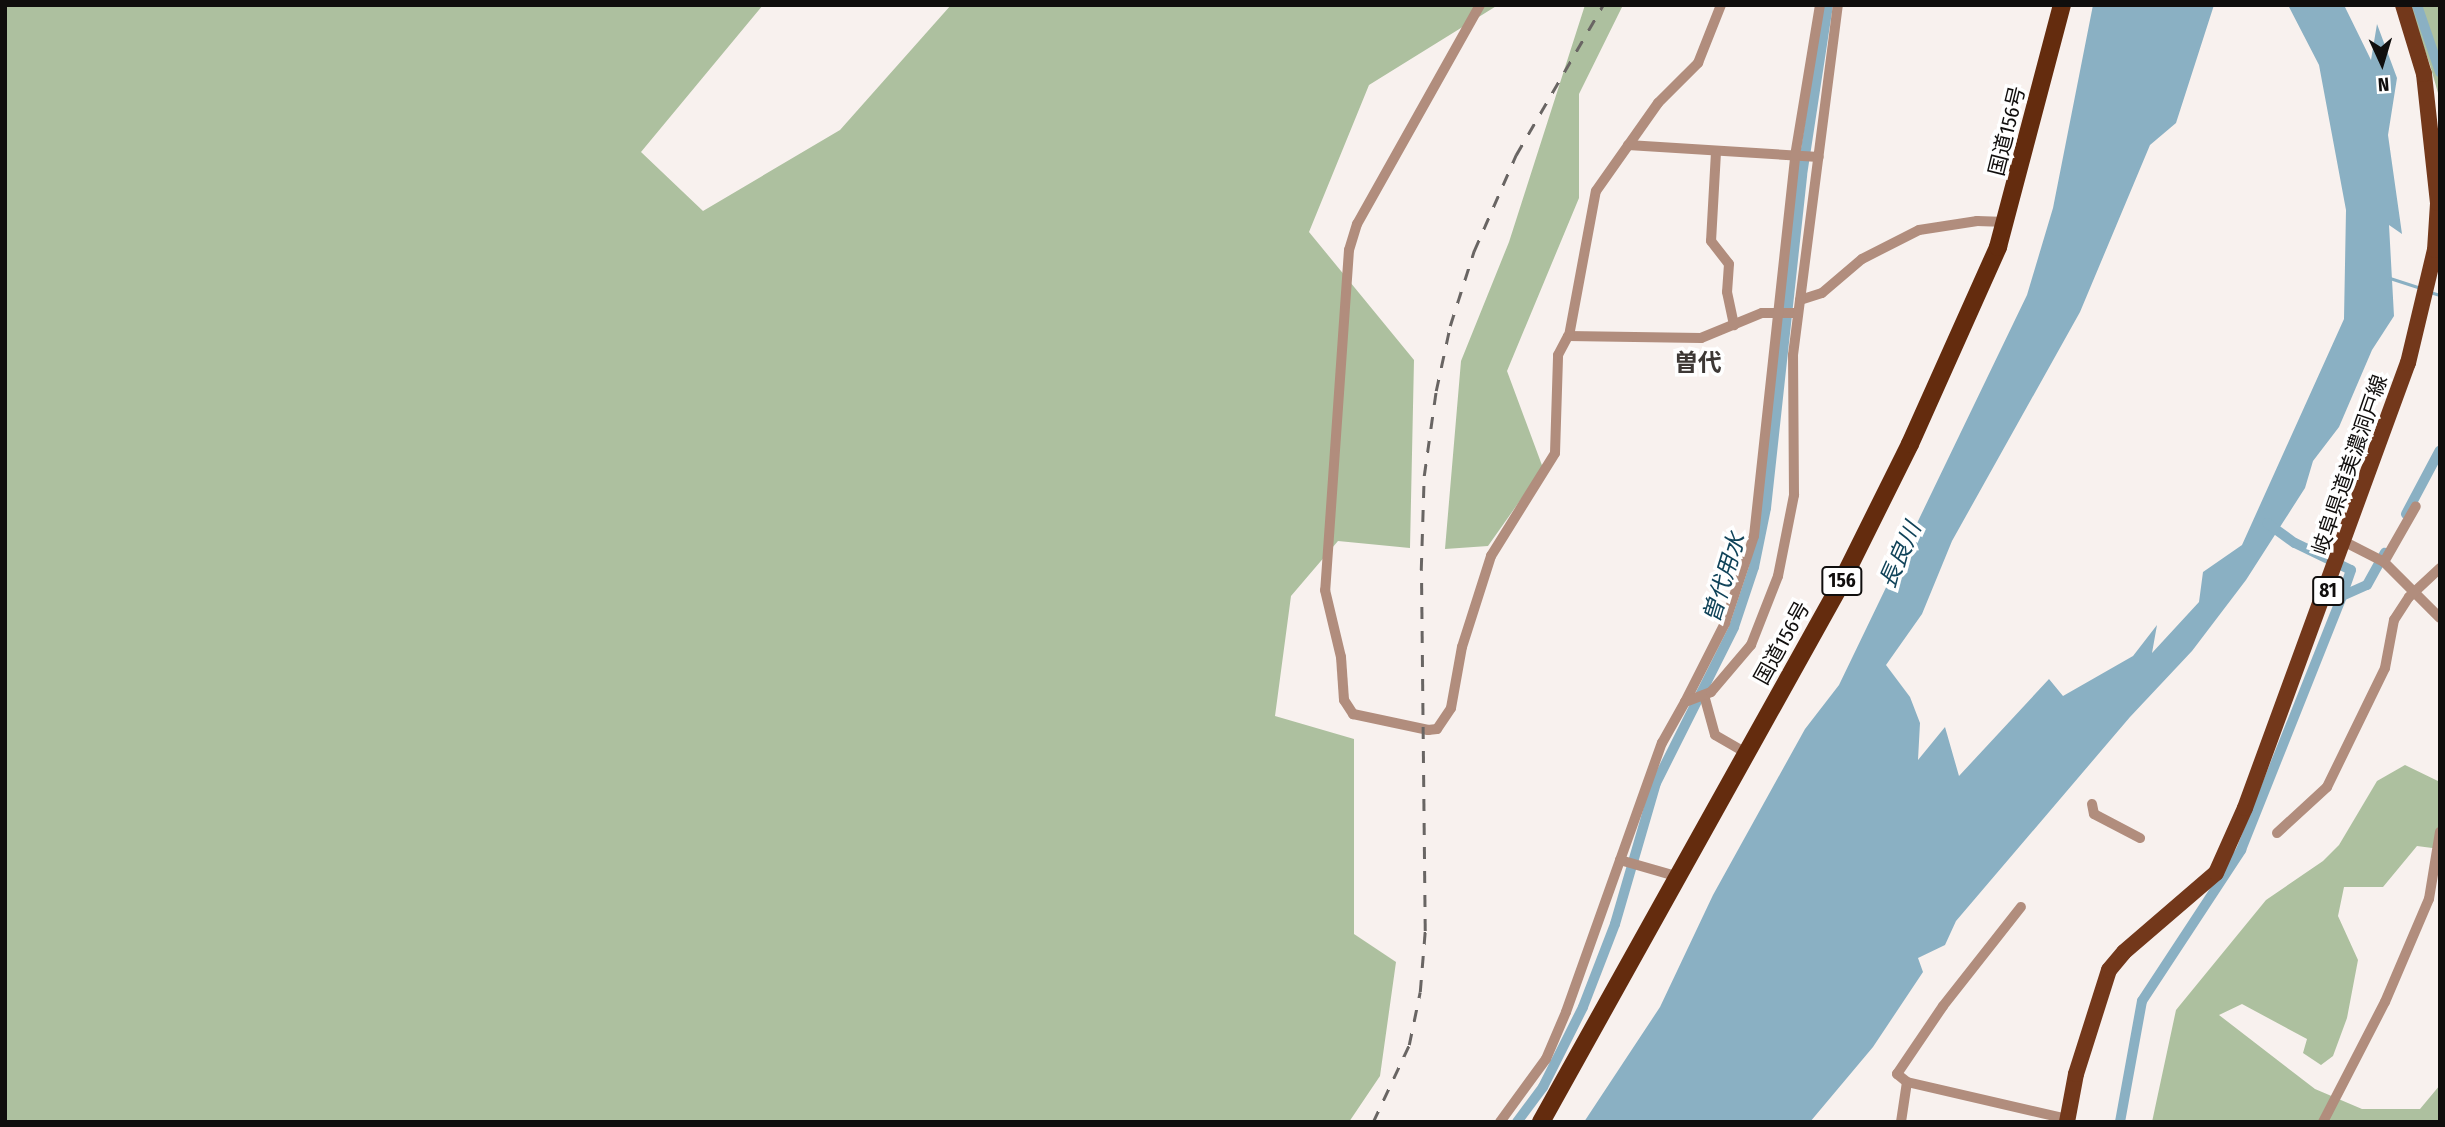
<!DOCTYPE html>
<html>
<head>
<meta charset="utf-8">
<style>
  body { margin:0 }
  #map { position:relative; width:2445px; height:1127px; overflow:hidden; background:#f8f1ee; font-family:"Fira Sans Condensed","Noto Sans JP",sans-serif }
  div>[style] { position:absolute }
  .forest>* { inset:0; background:#adc09f }
  .water>* { inset:0; background:#8ab0c3 }
  .stream>* { height:2.5px; margin:-1.25px; padding:0 1.25px; transform-origin:1.25px; border-radius:1.25px; background:#8ab0c3 }
  .canal>* { height:10px; margin:-5px; padding:0 5px; transform-origin:5px; border-radius:5px; background:#8ab0c3 }
  .minor>* { height:10px; margin:-5px; padding:0 5px; transform-origin:5px; border-radius:5px; background:#b18d7d }
  .primary>* { height:16px; margin:-8px; padding:0 8px; transform-origin:8px; border-radius:8px; background:#73381b }
  .trunk>* { height:18px; margin:-9px; padding:0 9px; transform-origin:9px; border-radius:9px; background:#642c0e }
  .rail>* { height:2.5px; margin-top:-1.25px; transform-origin:0; background:repeating-linear-gradient(90deg,#696563 0 12px,transparent 0 24px) }
  span { translate:-50% -50%; white-space:nowrap; text-align:center; line-height:1.15; -webkit-text-stroke:7px #fff; paint-order:stroke }
  .shield-label span { padding:2px 5px; background:#fff; border:2px solid; border-radius:5px; -webkit-text-stroke-width:0 }
  .shield-label { font-size:19px; color:#100e0d; font-weight:700 }
  .street-label { font-size:21px; color:#100e0d }
  .water-label { font-size:23px; color:#104359; font-style:italic }
  .quarter-label { font-size:24px; color:#3d3835; font-weight:700 }
  .frame { position:absolute; inset:0; border:7px solid #100e0d; pointer-events:none }
  .north { position:absolute; left:2347px; top:28px; width:70px; height:70px; -webkit-text-stroke:5px #fff; paint-order:stroke; rotate:176deg; font-size:19px; font-weight:700; line-height:28px; text-align:center; color:#100e0d }
  .north::after { content:''; display:block; margin:auto; width:24px; height:32px; background:#100e0d; clip-path:polygon(50% 0,100% 100%,50% 72%,0 100%) }
</style>
</head>
<body>
<div id="map">
  <div class="forest">
    <i style="clip-path:polygon(5px 5px,763px 5px,641px 152px,703px 211px,840px 130px,951px 5px,1498px 5px,1369px 85px,1309px 232px,1414px 360px,1410px 548px,1338px 541px,1291px 596px,1275px 716px,1354px 739px,1354px 934px,1396px 962px,1380px 1076px,1349px 1122px,5px 1122px)"></i>
    <i style="clip-path:polygon(1585px 5px,1623px 5px,1579px 94px,1579px 198px,1507px 371px,1543px 468px,1488px 546px,1445px 549px,1461px 361px,1509px 242px)"></i>
    <i style="clip-path:polygon(2409px 5px,2440px 5px,2440px 100px,2430px 65px)"></i>
    <i style="clip-path:polygon(2405px 765px,2440px 782px,2440px 849px,2417px 846px,2383px 887px,2344px 887px,2338px 916px,2358px 960px,2347px 1018px,2333px 1056px,2321px 1065px,2303px 1053px,2307px 1039px,2242px 1004px,2219px 1015px,2315px 1089px,2362px 1109px,2420px 1109px,2440px 1085px,2440px 1122px,2152px 1122px,2176px 1010px,2266px 900px,2323px 861px,2339px 845px,2377px 781px)"></i>
  </div>
  <div class="water">
    <i style="clip-path:polygon(2093px 5px,2214px 5px,2176px 123px,2150px 145px,2080px 312px,1952px 541px,1922px 614px,1886px 665px,1910px 697px,1920px 723px,1918px 760px,1945px 727px,1959px 776px,2049px 679px,2063px 696px,2133px 656px,2157px 625px,2152px 653px,2199px 602px,2203px 572px,2242px 545px,2344px 319px,2346px 210px,2319px 65px,2288px 5px,2344px 5px,2371px 60px,2377px 24px,2397px 78px,2388px 135px,2402px 234px,2389px 225px,2394px 316px,2372px 350px,2339px 427px,2313px 461px,2305px 488px,2246px 580px,2192px 651px,2130px 717px,1956px 921px,1945px 945px,1918px 958px,1923px 972px,1873px 1047px,1810px 1122px,1584px 1122px,1660px 1007px,1713px 895px,1805px 729px,1839px 685px,2027px 295px,2053px 208px)"></i>
  </div>
  <div class="stream">
    <i style="left:2390px;top:278px;width:32px;rotate:18deg"></i>
    <i style="left:2430px;top:292px;width:10px;rotate:17deg"></i>
  </div>
  <div class="canal">
    <i style="left:2417px;top:5px;width:71px;rotate:71.1deg"></i>
    <i style="left:2406px;top:514px;width:72px;rotate:-62deg"></i>
    <i style="left:2267px;top:523px;width:34px;rotate:36deg"></i>
    <i style="left:2295px;top:543px;width:62px;rotate:25.7deg"></i>
    <i style="left:2351px;top:570px;width:28px;rotate:109deg"></i>
    <i style="left:1517px;top:1122px;width:44px;rotate:-53.4deg"></i>
    <i style="left:1543px;top:1087px;width:89px;rotate:-63.4deg"></i>
    <i style="left:1583px;top:1007px;width:89px;rotate:-68.9deg"></i>
    <i style="left:1615px;top:924px;width:147px;rotate:-73.8deg"></i>
    <i style="left:1656px;top:783px;width:174px;rotate:-63.4deg"></i>
    <i style="left:1734px;top:627px;width:63px;rotate:-71.6deg"></i>
    <i style="left:1754px;top:567px;width:60px;rotate:-78.5deg"></i>
    <i style="left:1766px;top:508px;width:335px;rotate:-83.8deg"></i>
    <i style="left:1802px;top:175px;width:172px;rotate:-81.3deg"></i>
    <i style="left:2120px;top:1122px;width:123px;rotate:-79.7deg"></i>
    <i style="left:2142px;top:1001px;width:181px;rotate:-56.7deg"></i>
    <i style="left:2241px;top:850px;width:273px;rotate:-68.3deg"></i>
    <i style="left:2342px;top:596px;width:27px;rotate:-24deg"></i>
    <i style="left:2367px;top:585px;width:37px;rotate:-61deg"></i>
  </div>
  <div class="minor">
    <i style="left:1480px;top:5px;width:251px;rotate:119.3deg"></i>
    <i style="left:1357px;top:224px;width:27px;rotate:107deg"></i>
    <i style="left:1349px;top:250px;width:341px;rotate:94deg"></i>
    <i style="left:1325px;top:590px;width:69px;rotate:76.6deg"></i>
    <i style="left:1341px;top:657px;width:43px;rotate:86deg"></i>
    <i style="left:1344px;top:700px;width:17px;rotate:57deg"></i>
    <i style="left:1353px;top:714px;width:77px;rotate:12deg"></i>
    <i style="left:1428px;top:730px;width:9px;rotate:-6deg"></i>
    <i style="left:1437px;top:729px;width:25px;rotate:-56deg"></i>
    <i style="left:1451px;top:708px;width:62px;rotate:-79.8deg"></i>
    <i style="left:1462px;top:647px;width:96px;rotate:-72.3deg"></i>
    <i style="left:1491px;top:556px;width:121px;rotate:-58.1deg"></i>
    <i style="left:1555px;top:453px;width:98px;rotate:-88.2deg"></i>
    <i style="left:1558px;top:355px;width:21px;rotate:-62deg"></i>
    <i style="left:1568px;top:336px;width:133px;rotate:0.9deg"></i>
    <i style="left:1701px;top:338px;width:66px;rotate:-22.3deg"></i>
    <i style="left:1762px;top:313px;width:36px"></i>
    <i style="left:1628px;top:145px;width:191px;rotate:3.6deg"></i>
    <i style="left:1716px;top:152px;width:89px;rotate:93.2deg"></i>
    <i style="left:1711px;top:241px;width:29px;rotate:52deg"></i>
    <i style="left:1729px;top:264px;width:28px;rotate:94deg"></i>
    <i style="left:1727px;top:292px;width:34px;rotate:78deg"></i>
    <i style="left:1800px;top:300px;width:23px;rotate:-18deg"></i>
    <i style="left:1822px;top:293px;width:52px;rotate:-40.4deg"></i>
    <i style="left:1862px;top:259px;width:64px;rotate:-27deg"></i>
    <i style="left:1919px;top:230px;width:59px;rotate:-8.8deg"></i>
    <i style="left:1977px;top:221px;width:29px;rotate:2deg"></i>
    <i style="left:1569px;top:336px;width:147px;rotate:-79.5deg"></i>
    <i style="left:1596px;top:191px;width:108px;rotate:-54.8deg"></i>
    <i style="left:1658px;top:103px;width:57px;rotate:-45deg"></i>
    <i style="left:1698px;top:63px;width:62px;rotate:-68.4deg"></i>
    <i style="left:2345px;top:542px;width:44px;rotate:27.1deg"></i>
    <i style="left:2384px;top:562px;width:79px;rotate:45deg"></i>
    <i style="left:2384px;top:562px;width:64px;rotate:-60.3deg"></i>
    <i style="left:1704px;top:695px;width:41px;rotate:74.6deg"></i>
    <i style="left:1715px;top:735px;width:36px;rotate:30deg"></i>
    <i style="left:1685px;top:702px;width:89px;rotate:-63.1deg"></i>
    <i style="left:1725px;top:623px;width:92px;rotate:-71.6deg"></i>
    <i style="left:1754px;top:536px;width:382px;rotate:-83.8deg"></i>
    <i style="left:1795px;top:156px;width:153px;rotate:-80.6deg"></i>
    <i style="left:2092px;top:804px;width:10px;rotate:79deg"></i>
    <i style="left:2094px;top:814px;width:52px;rotate:27.6deg"></i>
    <i style="left:2277px;top:833px;width:68px;rotate:-42.6deg"></i>
    <i style="left:2327px;top:787px;width:132px;rotate:-64deg"></i>
    <i style="left:2385px;top:668px;width:49px;rotate:-79.4deg"></i>
    <i style="left:2394px;top:620px;width:27px;rotate:-57deg"></i>
    <i style="left:2409px;top:597px;width:42px;rotate:-43.1deg"></i>
    <i style="left:1620px;top:860px;width:61px;rotate:16.1deg"></i>
    <i style="left:1907px;top:1082px;width:13px;rotate:-141deg"></i>
    <i style="left:1897px;top:1074px;width:82px;rotate:-55.9deg"></i>
    <i style="left:1943px;top:1006px;width:126px;rotate:-51.8deg"></i>
    <i style="left:1500px;top:1122px;width:78px;rotate:-53.9deg"></i>
    <i style="left:1546px;top:1059px;width:51px;rotate:-66.9deg"></i>
    <i style="left:1566px;top:1012px;width:286px;rotate:-70.4deg"></i>
    <i style="left:1662px;top:743px;width:47px;rotate:-60.7deg"></i>
    <i style="left:1685px;top:702px;width:28px;rotate:-21deg"></i>
    <i style="left:1711px;top:692px;width:62px;rotate:-49.6deg"></i>
    <i style="left:1751px;top:645px;width:74px;rotate:-68.6deg"></i>
    <i style="left:1778px;top:576px;width:83px;rotate:-78.8deg"></i>
    <i style="left:1794px;top:495px;width:140px;rotate:-90.4deg"></i>
    <i style="left:1793px;top:355px;width:353px;rotate:-82.7deg"></i>
    <i style="left:1901px;top:1122px;width:40px;rotate:-81.5deg"></i>
    <i style="left:1907px;top:1082px;width:164px;rotate:13deg"></i>
    <i style="left:2323px;top:1122px;width:135px;rotate:-62.7deg"></i>
    <i style="left:2385px;top:1002px;width:112px;rotate:-66.9deg"></i>
    <i style="left:2429px;top:899px;width:68px;rotate:-80.7deg"></i>
  </div>
  <div class="primary">
    <i style="left:2067px;top:1122px;width:49px;rotate:-79.4deg"></i>
    <i style="left:2076px;top:1074px;width:109px;rotate:-72.4deg"></i>
    <i style="left:2109px;top:970px;width:23px;rotate:-50deg"></i>
    <i style="left:2124px;top:952px;width:121px;rotate:-40.7deg"></i>
    <i style="left:2216px;top:873px;width:71px;rotate:-66deg"></i>
    <i style="left:2245px;top:808px;width:474px;rotate:-69.9deg"></i>
    <i style="left:2408px;top:363px;width:116px;rotate:-76.6deg"></i>
    <i style="left:2435px;top:250px;width:47px;rotate:-86.3deg"></i>
    <i style="left:2438px;top:203px;width:130px;rotate:-96.2deg"></i>
    <i style="left:2424px;top:74px;width:72px;rotate:-106.9deg"></i>
  </div>
  <div class="trunk">
    <i style="left:1541px;top:1122px;width:610px;rotate:-60.87deg"></i>
    <i style="left:1838px;top:589px;width:162px;rotate:-63.6deg"></i>
    <i style="left:1910px;top:444px;width:216px;rotate:-65.9deg"></i>
    <i style="left:1998px;top:247px;width:250px;rotate:-75.2deg"></i>
  </div>
  <div class="rail">
    <i style="left:1373px;top:1122px;width:85px;rotate:-64.9deg"></i>
    <i style="left:1409px;top:1045px;width:54px;rotate:-78.3deg"></i>
    <i style="left:1420px;top:992px;width:61px;rotate:-85.3deg"></i>
    <i style="left:1425px;top:931px;width:361px;rotate:-90.6deg"></i>
    <i style="left:1421px;top:570px;width:94px;rotate:-88.2deg"></i>
    <i style="left:1424px;top:476px;width:86px;rotate:-82deg"></i>
    <i style="left:1436px;top:391px;width:66px;rotate:-77.8deg"></i>
    <i style="left:1450px;top:326px;width:79px;rotate:-72.3deg"></i>
    <i style="left:1474px;top:251px;width:105px;rotate:-66.4deg"></i>
    <i style="left:1516px;top:155px;width:173px;rotate:-59.9deg"></i>
  </div>
  <div class="shield-label">
    <span style="left:1842px;top:581px">156</span>
    <span style="left:2328px;top:591px">81</span>
  </div>
  <div class="street-label">
    <span style="left:2007px;top:131px;rotate:-76deg">国道156号</span>
    <span style="left:2350px;top:465px;rotate:-71deg">岐阜県道美濃洞戸線</span>
    <span style="left:1782px;top:643px;rotate:-61deg">国道156号</span>
  </div>
  <div class="water-label">
    <span style="left:1900px;top:555px;rotate:-66deg">長良川</span>
    <span style="left:1724px;top:578px;rotate:-73deg">曽代用水</span>
  </div>
  <div class="quarter-label">
    <span style="left:1698px;top:364px">曽代</span>
  </div>
  <div class="frame"></div>
  <div class="north">N</div>
</div>
</body>
</html>
